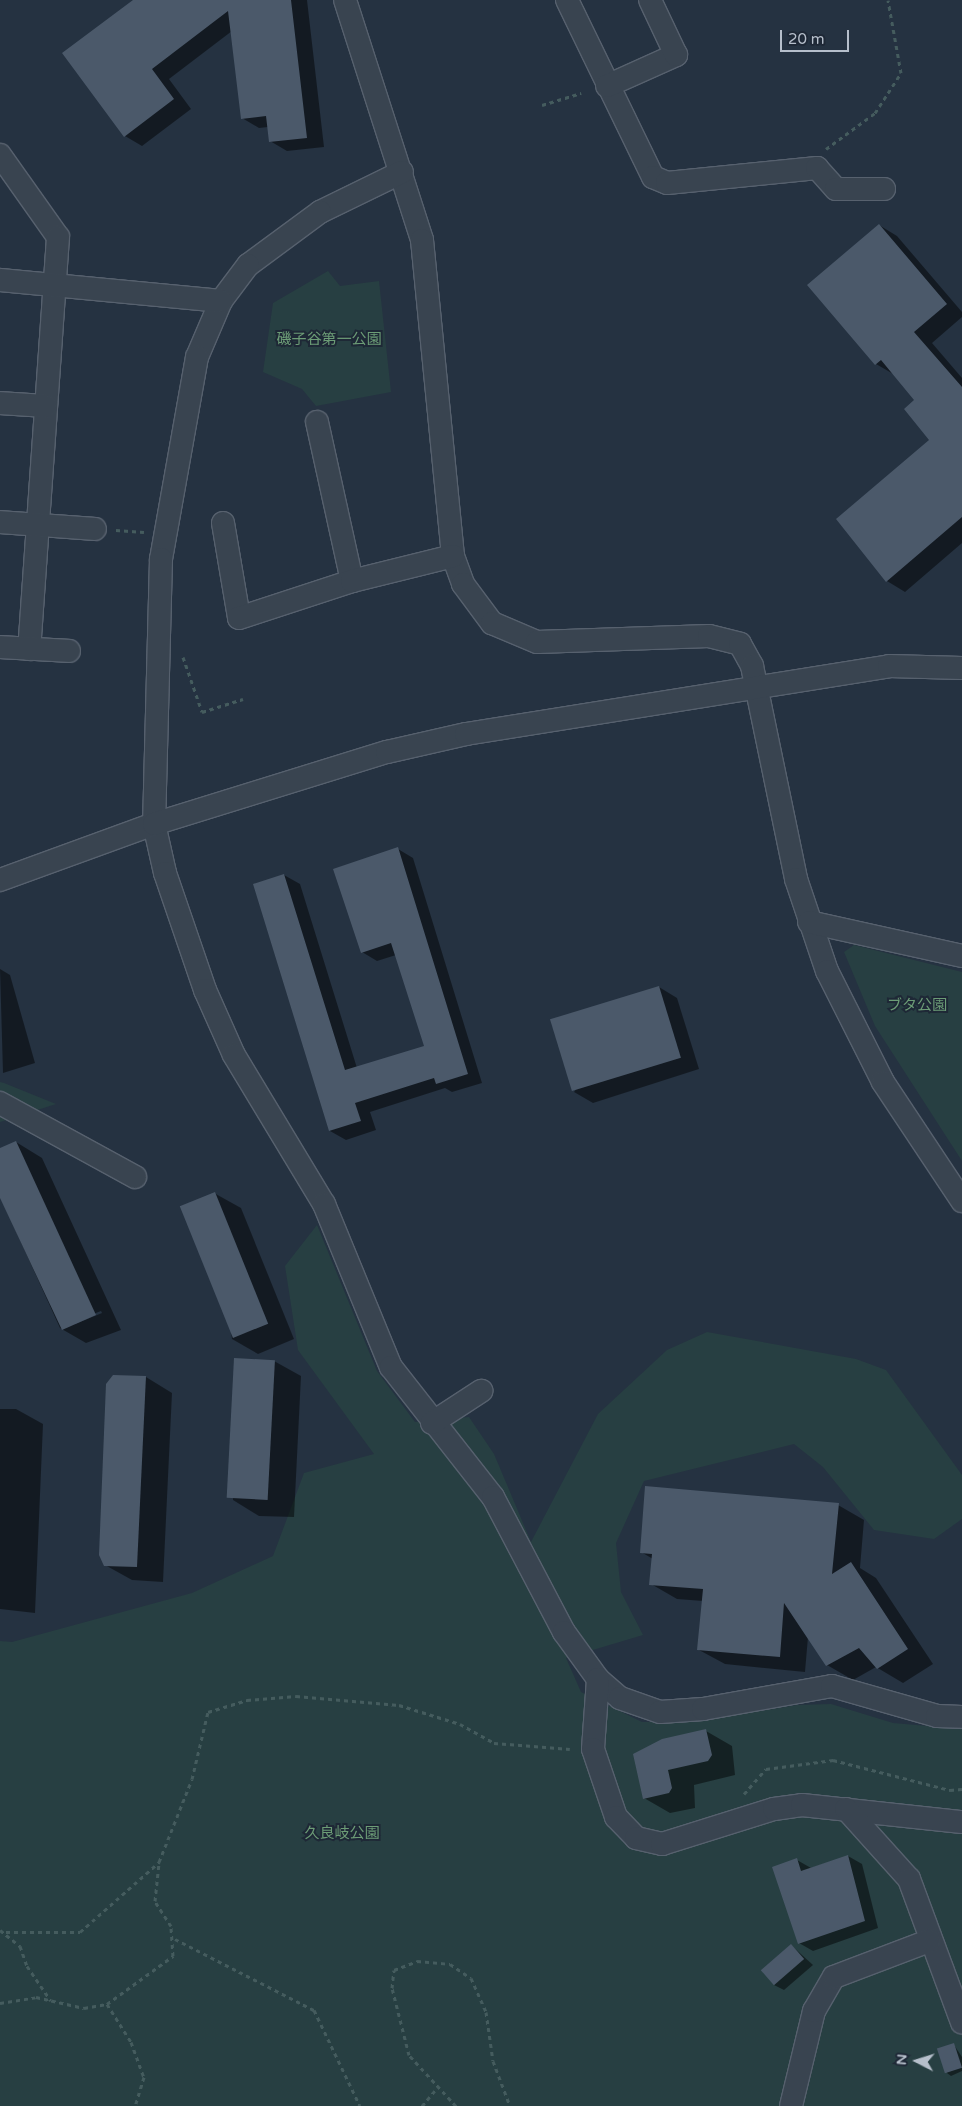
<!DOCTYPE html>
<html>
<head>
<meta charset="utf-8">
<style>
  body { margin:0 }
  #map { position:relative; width:962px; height:2106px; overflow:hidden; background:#253241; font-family:"Varela Round","Noto Sans JP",sans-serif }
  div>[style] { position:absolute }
  .green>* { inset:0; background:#273f42 }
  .shadow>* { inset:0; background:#0007 }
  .building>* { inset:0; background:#4b596a; transform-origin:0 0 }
  .path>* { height:3px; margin-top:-1.5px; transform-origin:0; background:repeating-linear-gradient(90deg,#455c5e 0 4px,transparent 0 8px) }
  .roads { filter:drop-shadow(1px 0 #57616e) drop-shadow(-1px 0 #57616e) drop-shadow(0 1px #57616e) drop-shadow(0 -1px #57616e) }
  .minor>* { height:22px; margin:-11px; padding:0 11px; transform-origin:11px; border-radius:11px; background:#394450 }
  span { translate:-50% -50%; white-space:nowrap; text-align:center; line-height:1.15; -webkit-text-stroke:4px #1e2836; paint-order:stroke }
  .park-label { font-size:15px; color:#6c9c76 }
  .north { position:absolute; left:892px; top:2036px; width:50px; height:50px; -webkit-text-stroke:4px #1e2836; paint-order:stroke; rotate:275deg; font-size:14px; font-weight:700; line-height:20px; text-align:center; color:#b6bfcb }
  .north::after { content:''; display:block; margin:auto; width:18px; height:22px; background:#b6bfcb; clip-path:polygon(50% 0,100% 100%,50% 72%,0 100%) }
  .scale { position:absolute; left:780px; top:30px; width:69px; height:22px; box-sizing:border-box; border:2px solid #b6bfcb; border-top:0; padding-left:6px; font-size:15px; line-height:18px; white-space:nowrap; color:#b6bfcb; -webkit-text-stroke:4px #1e2836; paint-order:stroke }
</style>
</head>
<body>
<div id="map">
  <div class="green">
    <i style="clip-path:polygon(328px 271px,340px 286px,379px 281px,391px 392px,316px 406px,302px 389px,263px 372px,273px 303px)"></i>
    <i style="clip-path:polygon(854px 945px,962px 972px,962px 1161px,875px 1026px,844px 952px)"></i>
    <i style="clip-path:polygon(0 1082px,4px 1083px,56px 1104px,0 1122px)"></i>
    <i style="clip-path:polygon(317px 1225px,377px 1371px,415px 1422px,469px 1417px,494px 1454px,531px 1542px,598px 1414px,667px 1350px,707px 1332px,856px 1359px,886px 1370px,962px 1475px,962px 1519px,934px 1539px,874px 1530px,823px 1467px,794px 1444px,644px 1481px,616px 1543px,621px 1592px,643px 1635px,566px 1658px,581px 1692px,642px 1722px,692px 1722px,797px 1705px,831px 1704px,893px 1723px,962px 1729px,962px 2106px,0 2106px,0 1641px,12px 1642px,192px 1593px,273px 1556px,304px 1473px,374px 1454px,298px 1350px,285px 1266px)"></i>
  </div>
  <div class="shadow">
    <i style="clip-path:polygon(134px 0,307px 0,324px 147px,287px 151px,270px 141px,268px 127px,259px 128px,242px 118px,232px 31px,169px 79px,191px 109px,142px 146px,125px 136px)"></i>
    <i style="clip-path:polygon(879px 225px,897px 236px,962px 312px,962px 317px,932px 343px,962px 378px,962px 543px,905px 592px,887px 581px,837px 519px,931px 440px,916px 400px,895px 375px,876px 364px)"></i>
    <i style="clip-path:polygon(398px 849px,413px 858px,482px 1083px,452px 1092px,445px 1088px,370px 1112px,376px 1130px,346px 1140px,330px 1131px,254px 885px,284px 875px,300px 884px,357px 1068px,425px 1047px,396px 955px,377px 961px,362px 952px)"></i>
    <i style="clip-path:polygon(0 969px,10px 975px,35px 1063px,3px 1073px)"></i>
    <i style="clip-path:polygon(659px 987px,677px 998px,699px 1069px,593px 1103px,574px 1092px)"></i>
    <i style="clip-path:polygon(evenodd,16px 1142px,42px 1158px,121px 1330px,86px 1343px,60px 1328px,0 1196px,0 1151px,16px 1142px,101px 1311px,102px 1313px,75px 1324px,75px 1321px,101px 1311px)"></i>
    <i style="clip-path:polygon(214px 1193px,241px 1208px,294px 1339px,258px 1354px,232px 1339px)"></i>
    <i style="clip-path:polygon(235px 1359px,274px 1361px,301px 1376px,294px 1517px,259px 1516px,233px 1500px)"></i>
    <i style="clip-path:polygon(146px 1377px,172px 1393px,163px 1582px,132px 1580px,105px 1565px)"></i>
    <i style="clip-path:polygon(0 1409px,16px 1409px,43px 1424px,35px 1613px,0 1609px)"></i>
    <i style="clip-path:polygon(838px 1505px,864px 1520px,860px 1568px,876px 1578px,933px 1664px,903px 1683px,876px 1667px,853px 1680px,827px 1665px,808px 1637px,805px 1672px,725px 1664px,699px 1650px,703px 1601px,677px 1599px,651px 1584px,653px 1559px,641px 1552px)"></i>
    <i style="clip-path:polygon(706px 1731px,732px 1746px,735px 1775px,694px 1785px,695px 1808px,670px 1813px,644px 1798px,635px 1754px)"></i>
    <i style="clip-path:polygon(848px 1856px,862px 1864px,878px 1928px,813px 1951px,799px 1943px,797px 1860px,811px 1868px)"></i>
    <i style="clip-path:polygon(791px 1945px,813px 1965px,784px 1990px,774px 1985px)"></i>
    <i style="clip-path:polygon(954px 2045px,962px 2057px,962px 2071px,951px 2076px,947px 2073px)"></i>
  </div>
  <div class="building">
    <i style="clip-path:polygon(133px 0,291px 0,307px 138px,269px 142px,266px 116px,241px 119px,228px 11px,152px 69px,174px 99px,124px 137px,62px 53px)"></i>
    <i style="clip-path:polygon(879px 224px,947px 304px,914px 332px,962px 387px,962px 517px,886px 582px,836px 519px,929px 440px,904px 409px,914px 400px,881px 360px,875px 365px,807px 285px)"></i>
    <i style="clip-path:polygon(398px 847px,468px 1074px,436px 1084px,434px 1078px,355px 1103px,361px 1121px,329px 1131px,253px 884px,284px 874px,345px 1070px,424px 1046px,391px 943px,361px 953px,333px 869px)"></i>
    <i style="left:659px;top:986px;width:75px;height:114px;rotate:73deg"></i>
    <i style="clip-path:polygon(16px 1141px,96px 1315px,62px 1330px,0 1198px,0 1148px)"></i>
    <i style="left:215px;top:1192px;width:142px;height:38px;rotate:68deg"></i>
    <i style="left:234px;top:1358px;width:41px;height:140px;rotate:3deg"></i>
    <i style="clip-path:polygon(113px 1375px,146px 1376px,137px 1567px,104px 1566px,99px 1555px,106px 1384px)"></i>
    <i style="clip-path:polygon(645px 1486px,839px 1503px,832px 1574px,851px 1562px,908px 1649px,877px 1669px,859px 1648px,826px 1666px,784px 1603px,780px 1657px,697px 1650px,703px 1589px,649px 1585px,652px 1554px,640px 1553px)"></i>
    <i style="clip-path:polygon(706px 1729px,712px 1755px,708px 1761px,668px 1770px,672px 1788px,669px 1793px,643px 1799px,633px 1754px,662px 1739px)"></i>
    <i style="clip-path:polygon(848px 1855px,865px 1921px,798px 1944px,772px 1867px,797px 1858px,801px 1871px)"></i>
    <i style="left:791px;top:1944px;width:20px;height:40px;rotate:49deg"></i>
    <i style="left:954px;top:2043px;width:26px;height:18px;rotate:72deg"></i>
  </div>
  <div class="path">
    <i style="left:542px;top:105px;width:41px;rotate:-17.1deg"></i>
    <i style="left:826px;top:149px;width:61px;rotate:-36.3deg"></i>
    <i style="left:875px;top:113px;width:48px;rotate:-57deg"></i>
    <i style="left:901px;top:73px;width:74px;rotate:-100.1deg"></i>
    <i style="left:116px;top:530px;width:28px;rotate:4deg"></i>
    <i style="left:183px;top:657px;width:58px;rotate:70.9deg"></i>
    <i style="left:202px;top:712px;width:43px;rotate:-17.6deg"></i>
    <i style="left:744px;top:1794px;width:33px;rotate:-49deg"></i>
    <i style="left:766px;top:1769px;width:68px;rotate:-7.7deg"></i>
    <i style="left:833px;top:1760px;width:121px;rotate:14.4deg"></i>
    <i style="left:950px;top:1790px;width:12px;rotate:-5deg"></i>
    <i style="left:0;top:1930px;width:26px;rotate:39deg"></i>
    <i style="left:20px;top:1946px;width:21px;rotate:71deg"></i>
    <i style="left:27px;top:1966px;width:42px;rotate:55.6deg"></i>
    <i style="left:6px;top:1932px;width:74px"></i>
    <i style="left:80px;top:1932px;width:106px;rotate:-41.5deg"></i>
    <i style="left:175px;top:1939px;width:156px;rotate:27.1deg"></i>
    <i style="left:314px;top:2010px;width:106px;rotate:64.4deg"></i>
    <i style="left:0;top:2003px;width:36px;rotate:-9deg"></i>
    <i style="left:36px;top:1997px;width:49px;rotate:12.9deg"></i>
    <i style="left:84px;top:2008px;width:23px;rotate:-10deg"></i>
    <i style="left:107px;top:2004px;width:82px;rotate:-36deg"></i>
    <i style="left:173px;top:1956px;width:30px;rotate:-94deg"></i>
    <i style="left:171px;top:1926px;width:30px;rotate:-123deg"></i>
    <i style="left:155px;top:1901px;width:39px;rotate:-84deg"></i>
    <i style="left:159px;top:1862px;width:89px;rotate:-68.3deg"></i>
    <i style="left:192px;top:1779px;width:69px;rotate:-76.6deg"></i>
    <i style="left:208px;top:1712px;width:41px;rotate:-17.1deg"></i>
    <i style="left:247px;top:1700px;width:49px;rotate:-4.7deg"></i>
    <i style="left:296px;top:1696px;width:103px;rotate:5deg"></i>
    <i style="left:399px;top:1705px;width:64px;rotate:17.3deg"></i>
    <i style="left:460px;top:1724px;width:39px;rotate:29deg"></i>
    <i style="left:494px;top:1743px;width:76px;rotate:4.5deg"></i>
    <i style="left:107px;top:2004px;width:45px;rotate:57.7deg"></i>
    <i style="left:131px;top:2042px;width:37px;rotate:70deg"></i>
    <i style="left:144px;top:2077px;width:30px;rotate:107deg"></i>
    <i style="left:422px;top:2106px;width:23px;rotate:-50deg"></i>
    <i style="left:456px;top:2106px;width:69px;rotate:-132.7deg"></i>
    <i style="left:409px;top:2055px;width:69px;rotate:-104.2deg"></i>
    <i style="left:392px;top:1988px;width:18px;rotate:-84deg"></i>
    <i style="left:394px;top:1970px;width:25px;rotate:-21deg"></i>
    <i style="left:417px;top:1961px;width:33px;rotate:5deg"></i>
    <i style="left:450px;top:1964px;width:25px;rotate:34deg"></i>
    <i style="left:471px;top:1978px;width:37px;rotate:66deg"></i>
    <i style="left:486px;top:2012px;width:49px;rotate:81.9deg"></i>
    <i style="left:493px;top:2061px;width:48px;rotate:69.3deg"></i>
  </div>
  <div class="roads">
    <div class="minor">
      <i style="left:345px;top:0;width:252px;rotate:72.2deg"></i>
      <i style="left:422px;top:240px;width:318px;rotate:84.4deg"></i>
      <i style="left:453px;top:556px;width:30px;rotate:70deg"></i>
      <i style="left:463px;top:584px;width:49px;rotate:53.4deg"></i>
      <i style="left:492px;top:623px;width:49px;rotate:22.9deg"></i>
      <i style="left:537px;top:642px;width:172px;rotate:-2deg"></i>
      <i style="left:709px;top:636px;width:32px;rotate:14deg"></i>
      <i style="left:740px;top:644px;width:25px;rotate:61deg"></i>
      <i style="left:752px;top:666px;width:217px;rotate:78.3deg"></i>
      <i style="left:796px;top:879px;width:97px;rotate:71.4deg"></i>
      <i style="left:827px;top:971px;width:124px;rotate:63.2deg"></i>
      <i style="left:883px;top:1082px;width:143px;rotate:56.4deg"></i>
      <i style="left:567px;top:0;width:197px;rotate:64.1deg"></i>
      <i style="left:653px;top:177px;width:15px;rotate:23deg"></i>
      <i style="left:667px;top:183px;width:151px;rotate:-5.7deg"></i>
      <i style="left:817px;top:168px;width:28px;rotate:48deg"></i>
      <i style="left:836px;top:189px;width:48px"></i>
      <i style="left:607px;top:86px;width:76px;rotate:-24.2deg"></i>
      <i style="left:676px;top:55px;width:61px;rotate:-115.3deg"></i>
      <i style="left:0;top:155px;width:100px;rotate:54.7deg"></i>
      <i style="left:58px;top:237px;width:413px;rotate:94deg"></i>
      <i style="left:402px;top:172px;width:91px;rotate:154deg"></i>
      <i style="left:320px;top:212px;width:89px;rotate:143.6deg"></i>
      <i style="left:248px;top:265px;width:45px;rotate:126.9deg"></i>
      <i style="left:221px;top:301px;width:61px;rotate:113.2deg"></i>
      <i style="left:197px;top:357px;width:205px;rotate:100.1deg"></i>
      <i style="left:161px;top:559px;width:265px;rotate:91.5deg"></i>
      <i style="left:154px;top:824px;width:50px;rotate:77.3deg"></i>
      <i style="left:165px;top:873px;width:124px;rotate:71.1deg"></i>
      <i style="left:205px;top:990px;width:71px;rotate:66deg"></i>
      <i style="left:234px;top:1055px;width:174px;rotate:58.9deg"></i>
      <i style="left:324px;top:1204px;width:176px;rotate:67.7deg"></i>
      <i style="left:391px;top:1367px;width:165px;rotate:51.9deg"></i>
      <i style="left:493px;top:1497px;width:153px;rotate:62.3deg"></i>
      <i style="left:564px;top:1632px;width:58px;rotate:54.1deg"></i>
      <i style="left:598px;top:1679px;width:29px;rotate:41deg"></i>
      <i style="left:620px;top:1698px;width:42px;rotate:19.3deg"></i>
      <i style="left:660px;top:1712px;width:43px;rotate:-4deg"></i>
      <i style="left:703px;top:1709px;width:131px;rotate:-10.1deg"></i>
      <i style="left:832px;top:1686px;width:109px;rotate:15.9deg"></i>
      <i style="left:937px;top:1716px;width:25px;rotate:2deg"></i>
      <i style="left:0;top:280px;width:222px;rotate:5.4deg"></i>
      <i style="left:0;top:403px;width:46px;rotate:3.7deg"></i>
      <i style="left:317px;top:422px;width:163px;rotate:77.6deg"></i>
      <i style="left:0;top:522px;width:95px;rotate:4.2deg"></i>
      <i style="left:223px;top:523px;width:96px;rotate:80.4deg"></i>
      <i style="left:239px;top:618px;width:119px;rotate:-18.1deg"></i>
      <i style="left:352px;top:581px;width:104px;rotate:-13.9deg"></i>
      <i style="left:0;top:647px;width:69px;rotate:3.3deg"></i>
      <i style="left:0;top:880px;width:164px;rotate:-20deg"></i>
      <i style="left:154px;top:824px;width:244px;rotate:-17.2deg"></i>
      <i style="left:387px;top:752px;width:81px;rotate:-12.8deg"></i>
      <i style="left:466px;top:734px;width:428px;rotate:-9.1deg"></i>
      <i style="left:889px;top:666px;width:73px;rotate:1.6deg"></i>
      <i style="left:809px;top:922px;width:157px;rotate:12.5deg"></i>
      <i style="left:0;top:1103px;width:154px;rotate:28.7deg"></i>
      <i style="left:432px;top:1423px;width:59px;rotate:-33.1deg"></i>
      <i style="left:598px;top:1679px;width:70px;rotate:94.1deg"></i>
      <i style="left:593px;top:1749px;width:72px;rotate:71.3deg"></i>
      <i style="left:616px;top:1817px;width:29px;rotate:46deg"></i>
      <i style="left:636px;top:1838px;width:27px;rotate:13deg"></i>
      <i style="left:662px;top:1844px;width:117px;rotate:-17.4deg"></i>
      <i style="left:774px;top:1809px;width:28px;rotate:-8deg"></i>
      <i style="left:802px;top:1805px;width:161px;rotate:6.1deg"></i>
      <i style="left:846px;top:1809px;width:94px;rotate:48deg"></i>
      <i style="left:909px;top:1879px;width:153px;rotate:69.7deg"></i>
      <i style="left:791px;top:2106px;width:98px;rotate:-76.4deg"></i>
      <i style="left:814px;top:2011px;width:39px;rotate:-60deg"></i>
      <i style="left:834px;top:1977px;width:102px;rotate:-20.8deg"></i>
    </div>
  </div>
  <div class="park-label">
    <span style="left:329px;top:340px">磯子谷第一公園</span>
    <span style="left:917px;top:1006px">ブタ公園</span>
    <span style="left:342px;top:1834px">久良岐公園</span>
  </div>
  <div class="north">N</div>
  <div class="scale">20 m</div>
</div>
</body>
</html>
